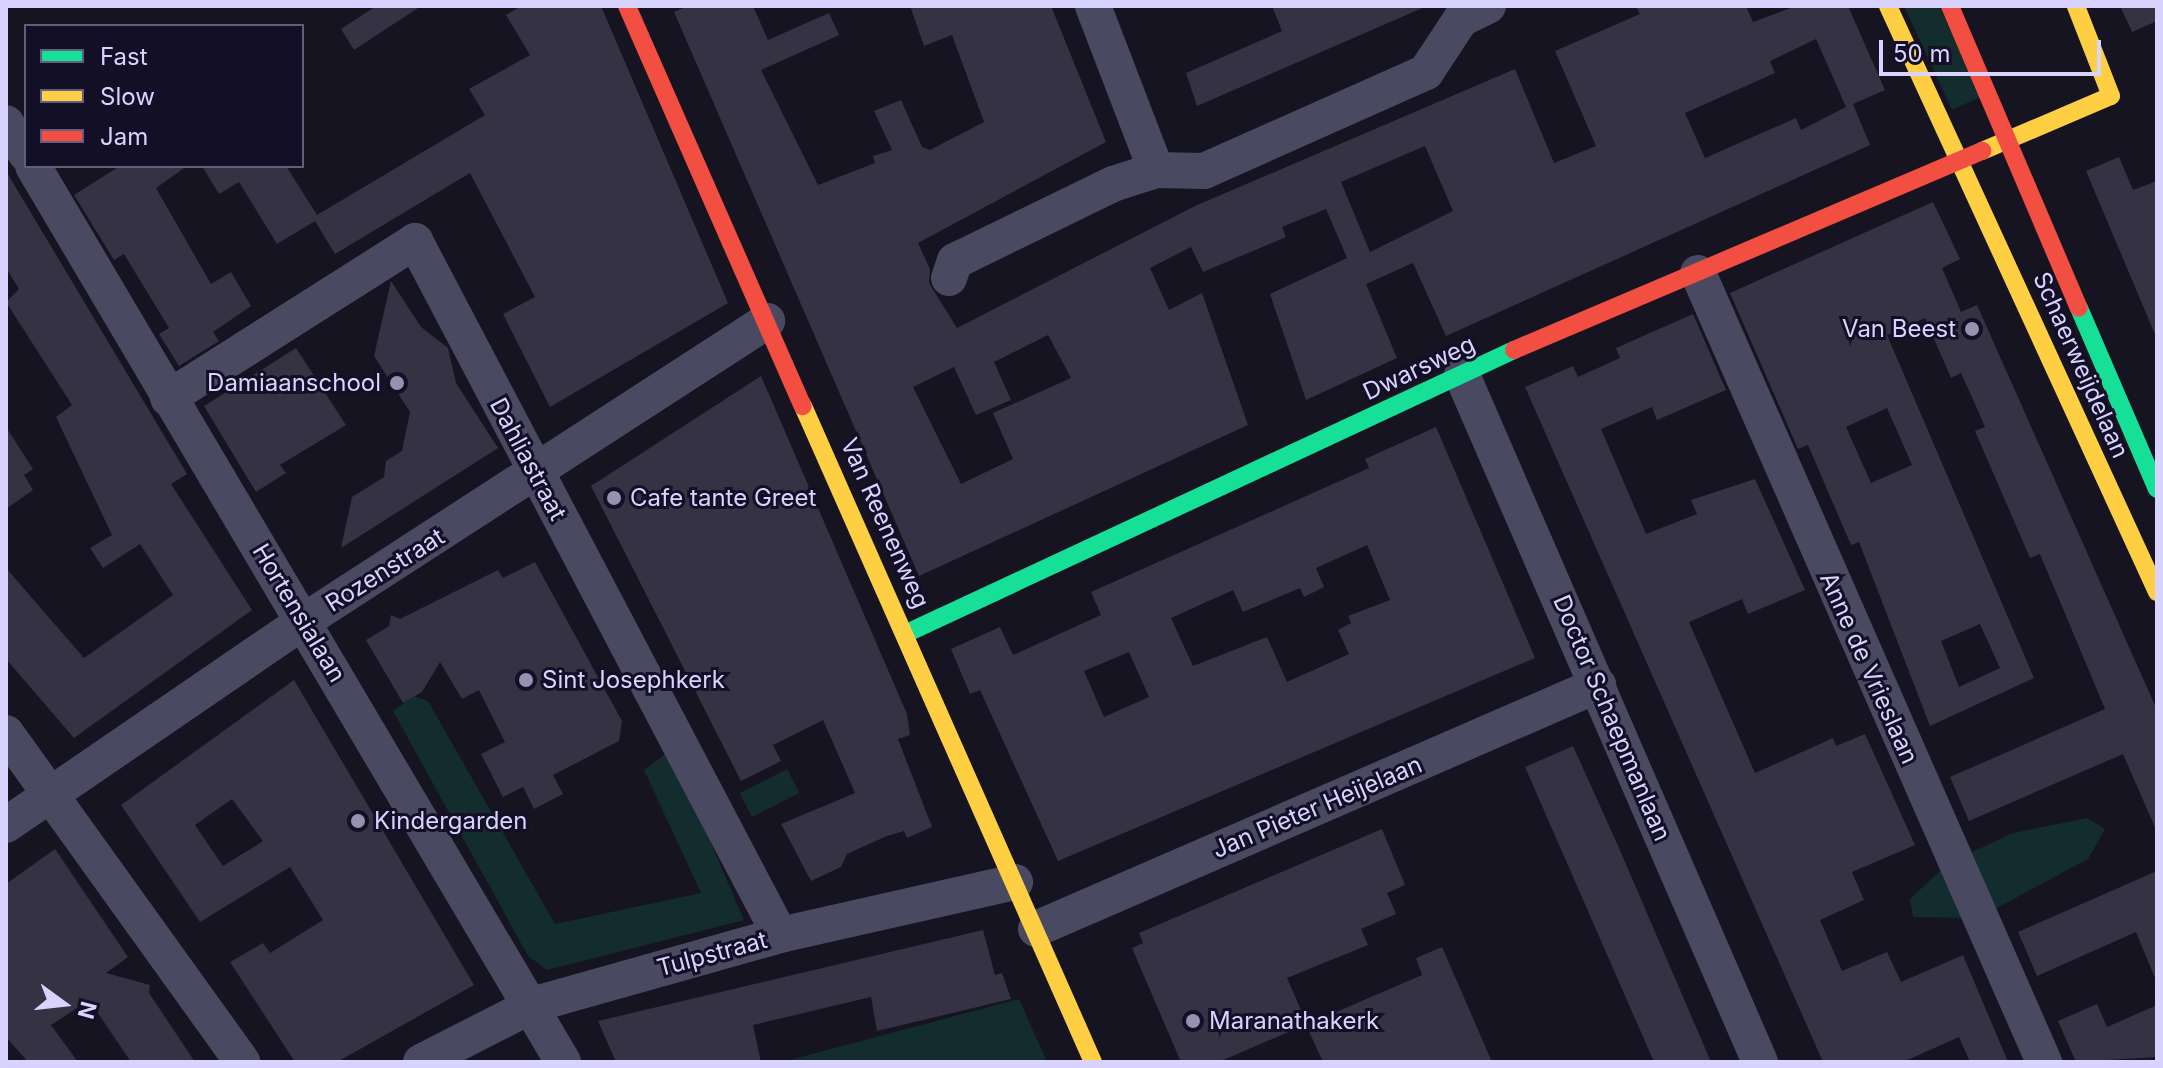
<!DOCTYPE html>
<html>
<head>
<meta charset="utf-8">
<style>
  body { margin:0 }
  #map { position:relative; width:2163px; height:1068px; overflow:hidden; background:#161421; font-family:Inter,sans-serif }
  div>[style] { position:absolute }
  .green>* { inset:0; background:#132c2d; transform-origin:0 0 }
  .building>* { inset:0; background:#343243 }
  .street>* { height:36px; margin:-18px; padding:0 18px; transform-origin:18px; border-radius:18px; background:#4a4962 }
  .fast>* { height:18px; margin:-9px; padding:0 9px; transform-origin:9px; border-radius:9px; background:#16e098 }
  .slow>* { height:18px; margin:-9px; padding:0 9px; transform-origin:9px; border-radius:9px; background:#ffcf43 }
  .jam>* { height:18px; margin:-9px; padding:0 9px; transform-origin:9px; border-radius:9px; background:#f24e42 }
  .dots>* { width:22px; height:22px; translate:-50% -50%; box-sizing:border-box; border:4px solid #130f26; border-radius:50% }
  span { translate:-50% -50%; white-space:nowrap; text-align:center; line-height:1.15; -webkit-text-stroke:6px #130f26; paint-order:stroke }
  .poi-label { font-size:24px; color:#d9d4ff }
  .right { translate:-100% -50%; text-align:right }
  .left { translate:0 -50%; text-align:left }
  .street-label { font-size:24px; color:#d9d4ff }
  .frame { position:absolute; inset:0; border:8px solid #d9d4ff; pointer-events:none }
  .legend { position:absolute; left:24px; top:24px; width:280px; height:144px; box-sizing:border-box; background:#130f26; border:2px solid #625e7d; margin:0; padding:10px 14px; list-style:none; font-size:24px; color:#d9d4ff }
  .legend li { display:flex; align-items:center; gap:16px; height:40px }
  .legend b { width:40px; border:2px solid #625e7d }
  .north { position:absolute; left:24px; top:964px; width:80px; height:80px; -webkit-text-stroke:6px #130f26; paint-order:stroke; rotate:105deg; font-size:22px; font-weight:700; line-height:32px; text-align:center; color:#d9d4ff }
  .north::after { content:''; display:block; margin:auto; width:28px; height:36px; background:#d9d4ff; clip-path:polygon(50% 0,100% 100%,50% 72%,0 100%) }
  .scale { position:absolute; left:1879px; top:40px; width:222px; height:36px; box-sizing:border-box; border:4px solid #d9d4ff; border-top:0; padding-left:10px; font-size:24px; line-height:28px; white-space:nowrap; color:#d9d4ff; -webkit-text-stroke:6px #130f26; paint-order:stroke }
</style>
</head>
<body>
<div id="map">
  <div class="green">
    <i style="clip-path:polygon(1904px 6px,1939px 6px,1983px 96px,1952px 110px)"></i>
    <i style="clip-path:polygon(414px 696px,428px 701px,555px 924px,701px 893px,644px 770px,671px 750px,744px 920px,547px 970px,528px 956px,393px 711px)"></i>
    <i style="left:787px;top:769px;width:27px;height:53px;rotate:63deg"></i>
    <i style="clip-path:polygon(2087px 818px,2105px 829px,2088px 859px,1995px 909px,1972px 852px,2013px 833px)"></i>
    <i style="clip-path:polygon(1942px 869px,1962px 918px,1913px 917px,1910px 899px)"></i>
    <i style="clip-path:polygon(1019px 999px,1047px 1062px,782px 1062px)"></i>
  </div>
  <div class="building">
    <i style="clip-path:polygon(376px 6px,421px 6px,354px 50px,341px 29px)"></i>
    <i style="clip-path:polygon(521px 6px,601px 6px,728px 303px,550px 407px,503px 314px,535px 297px,470px 173px,335px 254px,315px 221px,277px 244px,239px 182px,219px 194px,202px 166px,286px 166px,317px 215px,485px 115px,469px 89px,530px 55px,506px 15px)"></i>
    <i style="clip-path:polygon(evenodd,688px 6px,753px 6px,768px 40px,829px 13px,839px 35px,761px 70px,818px 185px,875px 163px,873px 156px,892px 150px,874px 111px,901px 100px,922px 147px,930px 150px,984px 122px,952px 35px,924px 46px,910px 6px,1051px 6px,1106px 142px,918px 243px,930px 269px,929px 283px,957px 328px,1195px 206px,1515px 69px,1554px 163px,1596px 146px,1555px 51px,1640px 14px,1636px 6px,1746px 6px,1753px 22px,1796px 6px,1848px 6px,1885px 90px,1853px 104px,1870px 145px,1446px 336px,1413px 263px,1366px 284px,1397px 358px,1306px 400px,1270px 294px,1347px 258px,1326px 209px,1282px 227px,1286px 237px,1203px 272px,1191px 247px,1150px 268px,1169px 310px,1202px 293px,1248px 425px,919px 576px,674px 12px,688px 6px,1816px 39px,1846px 107px,1801px 130px,1796px 118px,1705px 158px,1685px 113px,1775px 73px,1770px 61px,1816px 39px,688px 6px,1425px 146px,1453px 211px,1370px 252px,1341px 182px,1425px 146px,688px 6px,1048px 335px,1071px 378px,993px 413px,1013px 459px,961px 484px,913px 387px,954px 367px,976px 415px,1011px 400px,994px 362px,1048px 335px)"></i>
    <i style="clip-path:polygon(1272px 6px,1427px 6px,1197px 106px,1186px 73px,1282px 31px)"></i>
    <i style="clip-path:polygon(2120px 6px,2157px 6px,2157px 21px,2132px 32px)"></i>
    <i style="clip-path:polygon(2119px 157px,2133px 190px,2157px 181px,2157px 339px,2086px 171px)"></i>
    <i style="clip-path:polygon(120px 166px,187px 166px,156px 188px,211px 284px,231px 272px,251px 306px,213px 332px,219px 341px,179px 366px,159px 334px,169px 328px,124px 254px,114px 260px,74px 195px)"></i>
    <i style="clip-path:polygon(6px 171px,187px 474px,171px 484px,252px 610px,74px 738px,6px 659px,6px 568px,84px 658px,173px 595px,140px 544px,103px 568px,90px 548px,112px 535px,56px 417px,72px 405px,6px 302px,19px 289px,6px 268px)"></i>
    <i style="clip-path:polygon(evenodd,1933px 202px,1960px 259px,1942px 268px,1961px 312px,1977px 305px,2157px 710px,2157px 832px,2123px 754px,1969px 821px,1950px 777px,2105px 709px,2040px 554px,2030px 558px,1975px 431px,1985px 427px,1975px 404px,1961px 373px,1951px 378px,1925px 318px,1887px 335px,2034px 678px,1930px 726px,1859px 542px,1851px 545px,1808px 445px,1798px 449px,1730px 293px,1933px 202px,1887px 408px,1912px 465px,1871px 483px,1846px 427px,1887px 408px,1933px 202px,1980px 624px,2000px 668px,1959px 687px,1941px 641px,1980px 624px)"></i>
    <i style="clip-path:polygon(391px 281px,421px 327px,448px 348px,456px 383px,498px 448px,341px 548px,352px 497px,384px 477px,386px 461px,402px 451px,410px 412px,374px 356px)"></i>
    <i style="clip-path:polygon(1693px 314px,1726px 390px,1657px 420px,1652px 407px,1601px 429px,1646px 534px,1697px 514px,1691px 500px,1755px 479px,1805px 590px,1748px 614px,1742px 599px,1689px 622px,1755px 773px,1833px 738px,1836px 746px,1865px 734px,1915px 845px,1852px 872px,1864px 900px,1820px 920px,1842px 971px,1887px 952px,1901px 982px,1963px 955px,2008px 1062px,1970px 1062px,1959px 1037px,1903px 1062px,1823px 1062px,1525px 387px,1573px 366px,1578px 377px,1620px 358px,1616px 348px)"></i>
    <i style="clip-path:polygon(296px 348px,346px 425px,280px 465px,286px 473px,256px 492px,204px 406px)"></i>
    <i style="clip-path:polygon(761px 376px,907px 714px,910px 735px,898px 739px,932px 827px,907px 838px,904px 831px,887px 836px,847px 854px,841px 867px,811px 881px,781px 824px,855px 793px,823px 720px,773px 745px,781px 761px,741px 781px,591px 486px)"></i>
    <i style="clip-path:polygon(6px 427px,33px 469px,24px 475px,33px 490px,6px 509px)"></i>
    <i style="clip-path:polygon(evenodd,1436px 427px,1535px 658px,1058px 861px,980px 690px,970px 694px,951px 649px,1000px 627px,1013px 655px,1101px 615px,1091px 592px,1369px 468px,1365px 459px,1436px 427px,1367px 545px,1390px 600px,1348px 616px,1351px 623px,1338px 630px,1349px 654px,1287px 682px,1267px 637px,1193px 666px,1171px 618px,1233px 590px,1243px 612px,1300px 588px,1304px 597px,1324px 587px,1316px 568px,1367px 545px,1436px 427px,1129px 652px,1149px 697px,1104px 717px,1084px 671px,1129px 652px)"></i>
    <i style="clip-path:polygon(535px 562px,622px 721px,619px 741px,553px 775px,563px 794px,534px 809px,523px 787px,503px 797px,481px 754px,505px 742px,479px 690px,462px 699px,440px 662px,422px 692px,403px 703px,366px 640px,389px 626px,391px 615px,400px 619px,498px 570px,503px 578px)"></i>
    <i style="clip-path:polygon(evenodd,294px 680px,474px 985px,337px 1062px,295px 1062px,230px 962px,263px 943px,270px 953px,323px 920px,290px 867px,200px 922px,121px 805px,294px 680px,232px 799px,263px 841px,223px 866px,195px 825px,232px 799px)"></i>
    <i style="clip-path:polygon(1573px 746px,1619px 848px,1711px 1062px,1654px 1062px,1525px 767px)"></i>
    <i style="clip-path:polygon(1382px 829px,1405px 885px,1387px 893px,1396px 914px,1361px 929px,1368px 945px,1287px 978px,1307px 1024px,1219px 1062px,1181px 1062px,1132px 948px,1143px 943px,1139px 933px)"></i>
    <i style="clip-path:polygon(55px 849px,128px 957px,106px 973px,150px 985px,149px 993px,195px 1062px,131px 1062px,89px 1000px,51px 1025px,78px 1062px,28px 1062px,6px 1037px,6px 884px)"></i>
    <i style="clip-path:polygon(2157px 871px,2157px 983px,2136px 932px,2037px 976px,2018px 932px)"></i>
    <i style="clip-path:polygon(983px 930px,995px 975px,1002px 973px,1011px 999px,877px 1031px,871px 997px,753px 1025px,761px 1062px,616px 1062px,598px 1021px)"></i>
    <i style="clip-path:polygon(1442px 947px,1492px 1062px,1323px 1062px,1306px 1025px,1422px 975px,1416px 958px)"></i>
    <i style="clip-path:polygon(2097px 1004px,2107px 1027px,2157px 1005px,2157px 1057px,2076px 1062px,2058px 1021px)"></i>
  </div>
  <div class="street">
    <i style="left:1093px;top:6px;width:176px;rotate:69deg"></i>
    <i style="left:6px;top:123px;width:37px;rotate:57deg"></i>
    <i style="left:33px;top:166px;width:1041px;rotate:59.39deg"></i>
    <i style="left:1698px;top:273px;width:862px;rotate:66.32deg"></i>
    <i style="left:949px;top:278px;width:18px;rotate:-71deg"></i>
    <i style="left:955px;top:261px;width:176px;rotate:-26deg"></i>
    <i style="left:1113px;top:184px;width:45px;rotate:-18deg"></i>
    <i style="left:1156px;top:170px;width:48px;rotate:1.2deg"></i>
    <i style="left:1204px;top:171px;width:243px;rotate:-24deg"></i>
    <i style="left:1426px;top:72px;width:64px;rotate:-56.6deg"></i>
    <i style="left:1461px;top:19px;width:30px;rotate:-26deg"></i>
    <i style="left:1462px;top:375px;width:749px;rotate:66.55deg"></i>
    <i style="left:168px;top:398px;width:293px;rotate:-32.4deg"></i>
    <i style="left:415px;top:241px;width:784px;rotate:62.26deg"></i>
    <i style="left:6px;top:733px;width:405px;rotate:54.3deg"></i>
    <i style="left:6px;top:825px;width:361px;rotate:-34.4deg"></i>
    <i style="left:304px;top:621px;width:552px;rotate:-32.94deg"></i>
    <i style="left:1036px;top:929px;width:613px;rotate:-23.47deg"></i>
    <i style="left:421px;top:1062px;width:128px;rotate:-27deg"></i>
    <i style="left:535px;top:1004px;width:255px;rotate:-15.7deg"></i>
    <i style="left:780px;top:935px;width:241px;rotate:-12.7deg"></i>
  </div>
  <div class="fast">
    <i style="left:2079px;top:308px;width:197px;rotate:66.7deg"></i>
    <i style="left:907px;top:633px;width:670px;rotate:-25deg"></i>
  </div>
  <div class="slow">
    <i style="left:1888px;top:6px;width:645px;rotate:65.34deg"></i>
    <i style="left:1982px;top:151px;width:140px;rotate:-23.1deg"></i>
    <i style="left:2111px;top:96px;width:97px;rotate:-111.3deg"></i>
    <i style="left:803px;top:406px;width:717px;rotate:66.15deg"></i>
  </div>
  <div class="jam">
    <i style="left:627px;top:6px;width:437px;rotate:66.3deg"></i>
    <i style="left:1950px;top:6px;width:328px;rotate:66.9deg"></i>
    <i style="left:1514px;top:350px;width:509px;rotate:-23.04deg"></i>
  </div>
  <div class="dots">
    <i style="left:1972px;top:329px;background:#9591b1"></i>
    <i style="left:397px;top:383px;background:#9591b1"></i>
    <i style="left:614px;top:498px;background:#9591b1"></i>
    <i style="left:526px;top:680px;background:#9591b1"></i>
    <i style="left:358px;top:821px;background:#9591b1"></i>
    <i style="left:1193px;top:1021px;background:#9591b1"></i>
  </div>
  <div class="poi-label">
    <span class="right" style="left:1956px;top:329px">Van Beest</span>
    <span class="right" style="left:381px;top:383px">Damiaanschool</span>
    <span class="left" style="left:630px;top:498px">Cafe tante Greet</span>
    <span class="left" style="left:542px;top:680px">Sint Josephkerk</span>
    <span class="left" style="left:374px;top:821px">Kindergarden</span>
    <span class="left" style="left:1209px;top:1021px">Maranathakerk</span>
  </div>
  <div class="street-label">
    <span style="left:2081px;top:365px;rotate:66deg">Schaerweijdelaan</span>
    <span style="left:1419px;top:368px;rotate:-25deg">Dwarsweg</span>
    <span style="left:528px;top:459px;rotate:62deg">Dahliastraat</span>
    <span style="left:885px;top:523px;rotate:66deg">Van Reenenweg</span>
    <span style="left:385px;top:570px;rotate:-32deg">Rozenstraat</span>
    <span style="left:299px;top:613px;rotate:59deg">Hortensialaan</span>
    <span style="left:1869px;top:668px;rotate:66deg">Anne de Vrieslaan</span>
    <span style="left:1612px;top:718px;rotate:67deg">Doctor Schaepmanlaan</span>
    <span style="left:1317px;top:807px;rotate:-23deg">Jan Pieter Heijelaan</span>
    <span style="left:712px;top:954px;rotate:-15deg">Tulpstraat</span>
  </div>
  <div class="frame"></div>
  <ul class="legend">
  <li><b style="height:10px;background:#16e098"></b>Fast</li>
  <li><b style="height:10px;background:#ffcf43"></b>Slow</li>
  <li><b style="height:10px;background:#f24e42"></b>Jam</li>
  </ul>
  <div class="north">N</div>
  <div class="scale">50 m</div>
</div>
</body>
</html>
